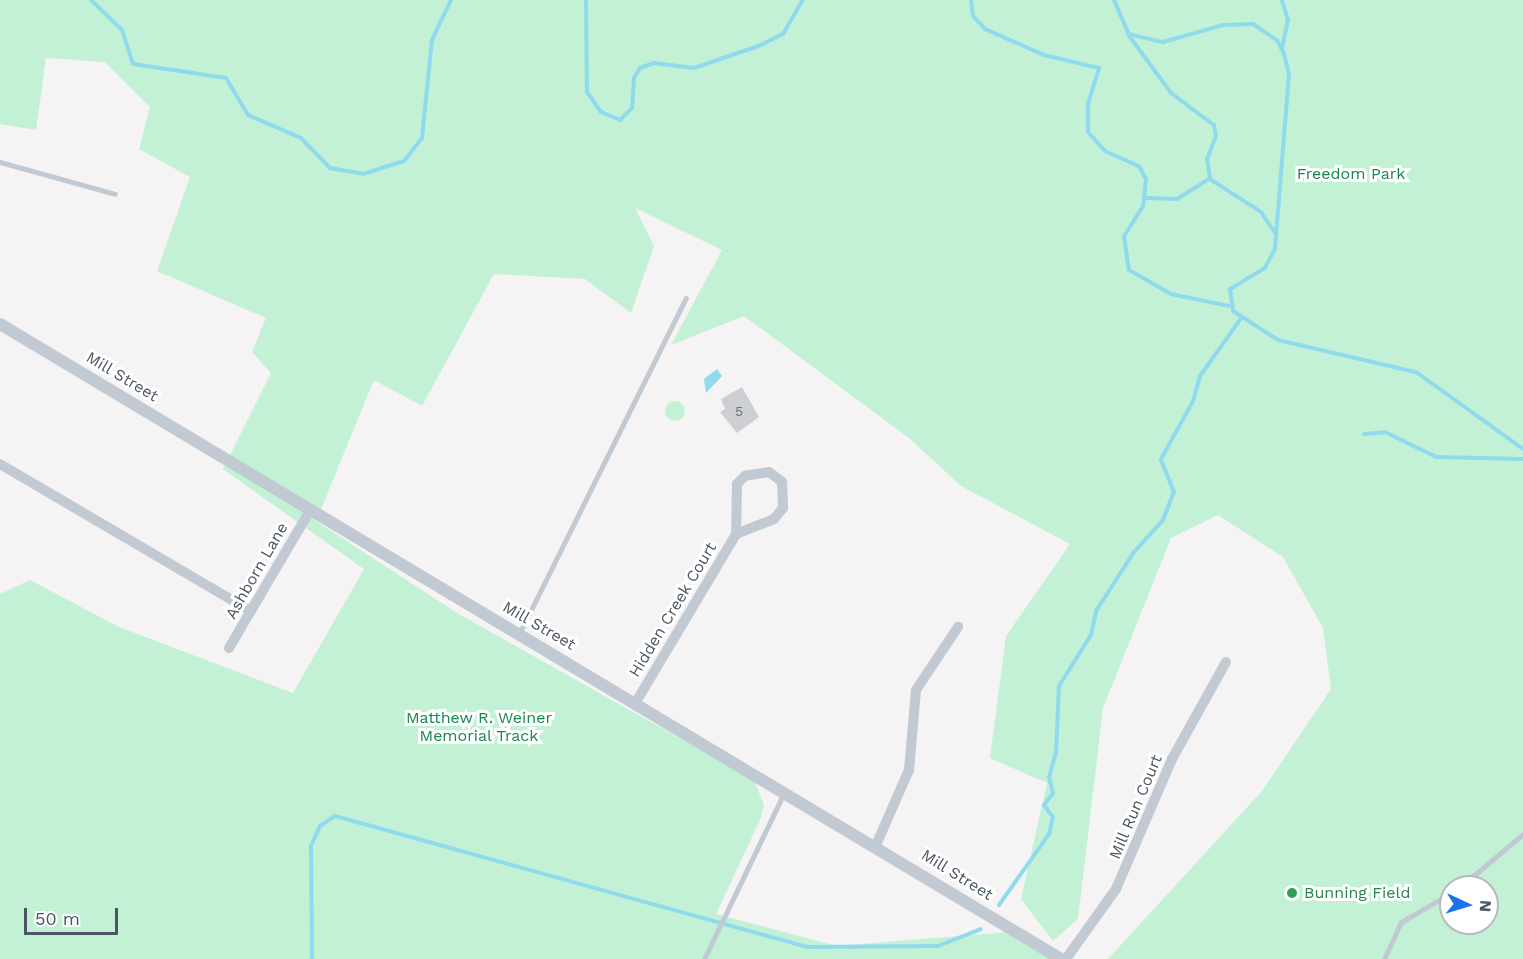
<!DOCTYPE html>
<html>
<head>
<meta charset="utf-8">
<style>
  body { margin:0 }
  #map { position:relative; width:1523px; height:959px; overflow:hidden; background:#f5f3f3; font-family:"Work Sans",sans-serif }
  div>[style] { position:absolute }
  .green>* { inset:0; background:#c3f1d5 }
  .round { border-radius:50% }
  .water>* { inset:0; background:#90daee }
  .stream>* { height:4px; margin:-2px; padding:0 2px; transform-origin:2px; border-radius:2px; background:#90daee }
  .building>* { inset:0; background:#cdcfd5 }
  .service>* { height:5px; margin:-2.5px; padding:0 2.5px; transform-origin:2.5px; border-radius:2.5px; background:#c1cad2 }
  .minor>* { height:10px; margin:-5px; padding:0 5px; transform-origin:5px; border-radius:5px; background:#c1cad2 }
  .tertiary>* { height:12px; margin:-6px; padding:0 6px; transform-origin:6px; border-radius:6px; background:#c1cad2 }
  .dots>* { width:16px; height:16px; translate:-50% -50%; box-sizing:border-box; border:3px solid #fff; border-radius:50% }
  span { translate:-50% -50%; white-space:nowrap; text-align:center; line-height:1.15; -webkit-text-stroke:6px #fff; paint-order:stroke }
  .number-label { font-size:14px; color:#6b747e }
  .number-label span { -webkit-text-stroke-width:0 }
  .park-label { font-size:16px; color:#17864f }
  .street-label { font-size:16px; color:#4a5661 }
  .leisure-label { font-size:16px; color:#27864d }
  .left { translate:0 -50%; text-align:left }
  .north { position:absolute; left:1439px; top:875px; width:60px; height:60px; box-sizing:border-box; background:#fff; border:2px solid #b7bbc0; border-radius:50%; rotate:94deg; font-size:16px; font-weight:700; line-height:24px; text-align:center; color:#4a5661 }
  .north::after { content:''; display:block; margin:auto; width:21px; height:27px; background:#1a73e8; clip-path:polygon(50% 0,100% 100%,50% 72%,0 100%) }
  .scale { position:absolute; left:24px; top:908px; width:94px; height:27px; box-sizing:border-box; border:3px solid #4a5661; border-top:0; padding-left:8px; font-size:18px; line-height:21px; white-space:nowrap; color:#4a5661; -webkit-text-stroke:4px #fff; paint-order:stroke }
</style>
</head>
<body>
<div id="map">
  <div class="green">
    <i style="clip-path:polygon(evenodd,0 0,1523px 0,1523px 959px,1108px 959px,1262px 791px,1331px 689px,1323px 628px,1283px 557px,1218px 515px,1171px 538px,1103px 708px,1078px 919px,1053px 941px,1021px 899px,1047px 783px,990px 758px,1006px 636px,1070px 544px,961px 486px,909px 438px,744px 316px,671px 345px,722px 250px,635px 208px,654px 246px,631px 313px,585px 279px,494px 274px,422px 406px,374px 380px,316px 521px,457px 613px,754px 780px,764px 805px,760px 820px,716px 914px,837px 946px,1021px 931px,1068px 959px,0 959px,0 594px,30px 580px,119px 627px,293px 693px,364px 569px,223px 469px,271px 373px,252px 352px,266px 318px,157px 271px,190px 177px,139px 149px,150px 107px,105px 62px,46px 58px,36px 130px,0 124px,0 0,1451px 887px,1487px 887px,1487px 923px,1451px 923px,1451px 887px)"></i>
    <i class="round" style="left:665px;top:401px;width:20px;height:20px"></i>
  </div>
  <div class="water">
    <i style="clip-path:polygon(717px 369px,722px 376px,706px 393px,704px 379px)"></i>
  </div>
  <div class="stream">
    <i style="left:91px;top:0;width:43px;rotate:44.1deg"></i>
    <i style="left:122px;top:30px;width:36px;rotate:72deg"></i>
    <i style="left:133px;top:64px;width:94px;rotate:8.6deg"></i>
    <i style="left:226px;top:78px;width:43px;rotate:59.3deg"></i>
    <i style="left:248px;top:115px;width:58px;rotate:23.5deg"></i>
    <i style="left:301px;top:138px;width:42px;rotate:46deg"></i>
    <i style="left:330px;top:168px;width:34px;rotate:10deg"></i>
    <i style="left:363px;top:174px;width:43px;rotate:-17.6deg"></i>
    <i style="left:404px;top:161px;width:29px;rotate:-52deg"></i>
    <i style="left:422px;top:138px;width:99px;rotate:-84.2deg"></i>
    <i style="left:432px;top:40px;width:44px;rotate:-64.6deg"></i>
    <i style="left:586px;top:0;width:92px;rotate:89.4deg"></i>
    <i style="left:587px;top:92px;width:24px;rotate:55deg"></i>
    <i style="left:601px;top:112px;width:21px;rotate:23deg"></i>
    <i style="left:620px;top:120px;width:17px;rotate:-45deg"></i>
    <i style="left:632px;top:108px;width:30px;rotate:-86deg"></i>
    <i style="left:634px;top:78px;width:12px;rotate:-59deg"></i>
    <i style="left:640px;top:68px;width:15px;rotate:-20deg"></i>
    <i style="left:654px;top:63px;width:40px;rotate:7.1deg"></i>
    <i style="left:694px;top:68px;width:71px;rotate:-18.9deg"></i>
    <i style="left:761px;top:45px;width:25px;rotate:-27deg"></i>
    <i style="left:783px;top:34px;width:39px;rotate:-60deg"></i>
    <i style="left:971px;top:0;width:16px;rotate:83deg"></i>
    <i style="left:973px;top:16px;width:18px;rotate:47deg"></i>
    <i style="left:985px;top:29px;width:64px;rotate:23.8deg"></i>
    <i style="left:1044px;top:55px;width:57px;rotate:13.3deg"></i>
    <i style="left:1099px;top:68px;width:38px;rotate:107deg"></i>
    <i style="left:1088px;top:104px;width:28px;rotate:90deg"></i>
    <i style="left:1088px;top:132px;width:25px;rotate:48deg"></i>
    <i style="left:1105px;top:151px;width:37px;rotate:24deg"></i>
    <i style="left:1139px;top:166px;width:15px;rotate:62deg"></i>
    <i style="left:1146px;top:179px;width:27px;rotate:96deg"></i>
    <i style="left:1143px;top:206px;width:36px;rotate:122deg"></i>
    <i style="left:1124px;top:236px;width:34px;rotate:82deg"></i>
    <i style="left:1129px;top:270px;width:48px;rotate:29.7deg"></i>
    <i style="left:1171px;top:294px;width:59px;rotate:11.7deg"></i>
    <i style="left:1114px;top:0;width:40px;rotate:66.6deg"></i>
    <i style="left:1130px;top:37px;width:69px;rotate:53.8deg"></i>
    <i style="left:1171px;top:93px;width:54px;rotate:36.7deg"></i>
    <i style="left:1214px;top:125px;width:11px;rotate:80deg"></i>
    <i style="left:1216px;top:136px;width:25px;rotate:111deg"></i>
    <i style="left:1207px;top:159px;width:20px;rotate:81deg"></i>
    <i style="left:1210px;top:179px;width:61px;rotate:32.9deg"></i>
    <i style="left:1261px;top:212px;width:25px;rotate:56deg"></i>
    <i style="left:1128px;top:34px;width:36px;rotate:13deg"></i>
    <i style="left:1163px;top:42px;width:62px;rotate:-15.8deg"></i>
    <i style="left:1223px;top:25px;width:30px;rotate:-2deg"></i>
    <i style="left:1253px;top:24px;width:29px;rotate:34deg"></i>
    <i style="left:1277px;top:40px;width:16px;rotate:63deg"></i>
    <i style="left:1284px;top:54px;width:21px;rotate:76deg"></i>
    <i style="left:1289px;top:74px;width:176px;rotate:94.6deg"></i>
    <i style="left:1275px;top:249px;width:21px;rotate:118deg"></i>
    <i style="left:1265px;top:268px;width:41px;rotate:149deg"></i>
    <i style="left:1230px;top:289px;width:22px;rotate:82deg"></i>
    <i style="left:1233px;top:311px;width:54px;rotate:32.8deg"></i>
    <i style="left:1278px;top:340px;width:142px;rotate:13.1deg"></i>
    <i style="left:1416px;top:372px;width:132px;rotate:35.7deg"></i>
    <i style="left:1282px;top:48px;width:29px;rotate:-78deg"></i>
    <i style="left:1288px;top:20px;width:21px;rotate:-107deg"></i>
    <i style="left:1145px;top:198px;width:32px;rotate:2deg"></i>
    <i style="left:1177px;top:199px;width:38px;rotate:-32deg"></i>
    <i style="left:1364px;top:434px;width:21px;rotate:-5deg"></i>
    <i style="left:1385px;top:432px;width:57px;rotate:26.1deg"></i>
    <i style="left:1436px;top:457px;width:87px;rotate:1.3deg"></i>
    <i style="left:999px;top:905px;width:87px;rotate:-54.8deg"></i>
    <i style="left:1049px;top:834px;width:17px;rotate:-77deg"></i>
    <i style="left:1053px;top:817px;width:15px;rotate:-127deg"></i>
    <i style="left:1044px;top:805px;width:15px;rotate:-53deg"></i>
    <i style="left:1053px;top:793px;width:16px;rotate:-104deg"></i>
    <i style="left:1049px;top:777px;width:26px;rotate:-74deg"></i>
    <i style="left:1056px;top:752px;width:66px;rotate:-87.4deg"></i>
    <i style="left:1059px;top:686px;width:60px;rotate:-57.9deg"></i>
    <i style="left:1091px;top:635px;width:25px;rotate:-78deg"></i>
    <i style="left:1096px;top:611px;width:70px;rotate:-57.2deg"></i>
    <i style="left:1134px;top:552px;width:43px;rotate:-47.8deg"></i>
    <i style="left:1163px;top:520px;width:30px;rotate:-69deg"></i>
    <i style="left:1174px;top:492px;width:35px;rotate:-112deg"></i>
    <i style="left:1161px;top:459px;width:66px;rotate:-61.1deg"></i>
    <i style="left:1193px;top:401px;width:26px;rotate:-74deg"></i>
    <i style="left:1200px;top:376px;width:72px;rotate:-54.6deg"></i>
    <i style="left:312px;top:959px;width:113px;rotate:-90.5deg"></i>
    <i style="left:311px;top:846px;width:22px;rotate:-66deg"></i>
    <i style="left:320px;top:826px;width:18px;rotate:-34deg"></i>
    <i style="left:335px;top:816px;width:490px;rotate:15.5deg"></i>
    <i style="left:807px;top:947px;width:131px;rotate:-0.4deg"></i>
    <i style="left:938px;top:946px;width:46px;rotate:-21.6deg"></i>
  </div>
  <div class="building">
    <i style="clip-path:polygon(742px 387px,759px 417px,737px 433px,720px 412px,725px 409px,721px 399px)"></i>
  </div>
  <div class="service">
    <i style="left:0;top:162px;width:119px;rotate:15.5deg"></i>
    <i style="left:519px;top:634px;width:375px;rotate:-63.6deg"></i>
    <i style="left:1460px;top:887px;width:82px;rotate:-40.1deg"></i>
    <i style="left:704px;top:959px;width:184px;rotate:-64.3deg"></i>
    <i style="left:1384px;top:959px;width:41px;rotate:-65.3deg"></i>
    <i style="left:1401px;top:922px;width:58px;rotate:-30.1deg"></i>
  </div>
  <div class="minor">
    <i style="left:0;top:464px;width:291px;rotate:30.4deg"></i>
    <i style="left:229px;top:648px;width:161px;rotate:-59.5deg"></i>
    <i style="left:636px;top:702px;width:196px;rotate:-59.2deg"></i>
    <i style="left:736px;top:534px;width:41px;rotate:-21.5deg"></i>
    <i style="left:774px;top:519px;width:14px;rotate:-51deg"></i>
    <i style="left:783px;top:508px;width:26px;rotate:-92deg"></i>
    <i style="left:782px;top:482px;width:16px;rotate:-142deg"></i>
    <i style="left:769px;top:472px;width:24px;rotate:171deg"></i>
    <i style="left:745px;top:476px;width:11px;rotate:135deg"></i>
    <i style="left:737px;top:484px;width:50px;rotate:91.1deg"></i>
    <i style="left:876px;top:845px;width:82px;rotate:-66.3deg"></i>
    <i style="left:909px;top:770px;width:80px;rotate:-85deg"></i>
    <i style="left:916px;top:690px;width:76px;rotate:-56.3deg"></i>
    <i style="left:1066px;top:959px;width:86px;rotate:-54.5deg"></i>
    <i style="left:1116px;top:889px;width:142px;rotate:-66.7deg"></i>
    <i style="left:1172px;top:759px;width:111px;rotate:-60.9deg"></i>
  </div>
  <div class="tertiary">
    <i style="left:0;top:324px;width:1237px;rotate:30.9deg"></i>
  </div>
  <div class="dots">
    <i style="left:1292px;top:893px;background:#2e9e5b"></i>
  </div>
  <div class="number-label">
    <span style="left:739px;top:411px">5</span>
  </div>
  <div class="park-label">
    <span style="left:1351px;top:174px">Freedom Park</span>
    <span style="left:479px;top:727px">Matthew R. Weiner<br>Memorial Track</span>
  </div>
  <div class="street-label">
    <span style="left:122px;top:377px;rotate:31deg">Mill Street</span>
    <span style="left:257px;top:571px;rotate:-60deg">Ashborn Lane</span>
    <span style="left:673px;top:610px;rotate:-59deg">Hidden Creek Court</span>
    <span style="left:539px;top:626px;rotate:30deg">Mill Street</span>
    <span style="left:1136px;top:807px;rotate:-67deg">Mill Run Court</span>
    <span style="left:957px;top:875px;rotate:32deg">Mill Street</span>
  </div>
  <div class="leisure-label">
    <span class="left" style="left:1304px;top:893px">Bunning Field</span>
  </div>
  <div class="north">N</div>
  <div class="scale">50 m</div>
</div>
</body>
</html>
